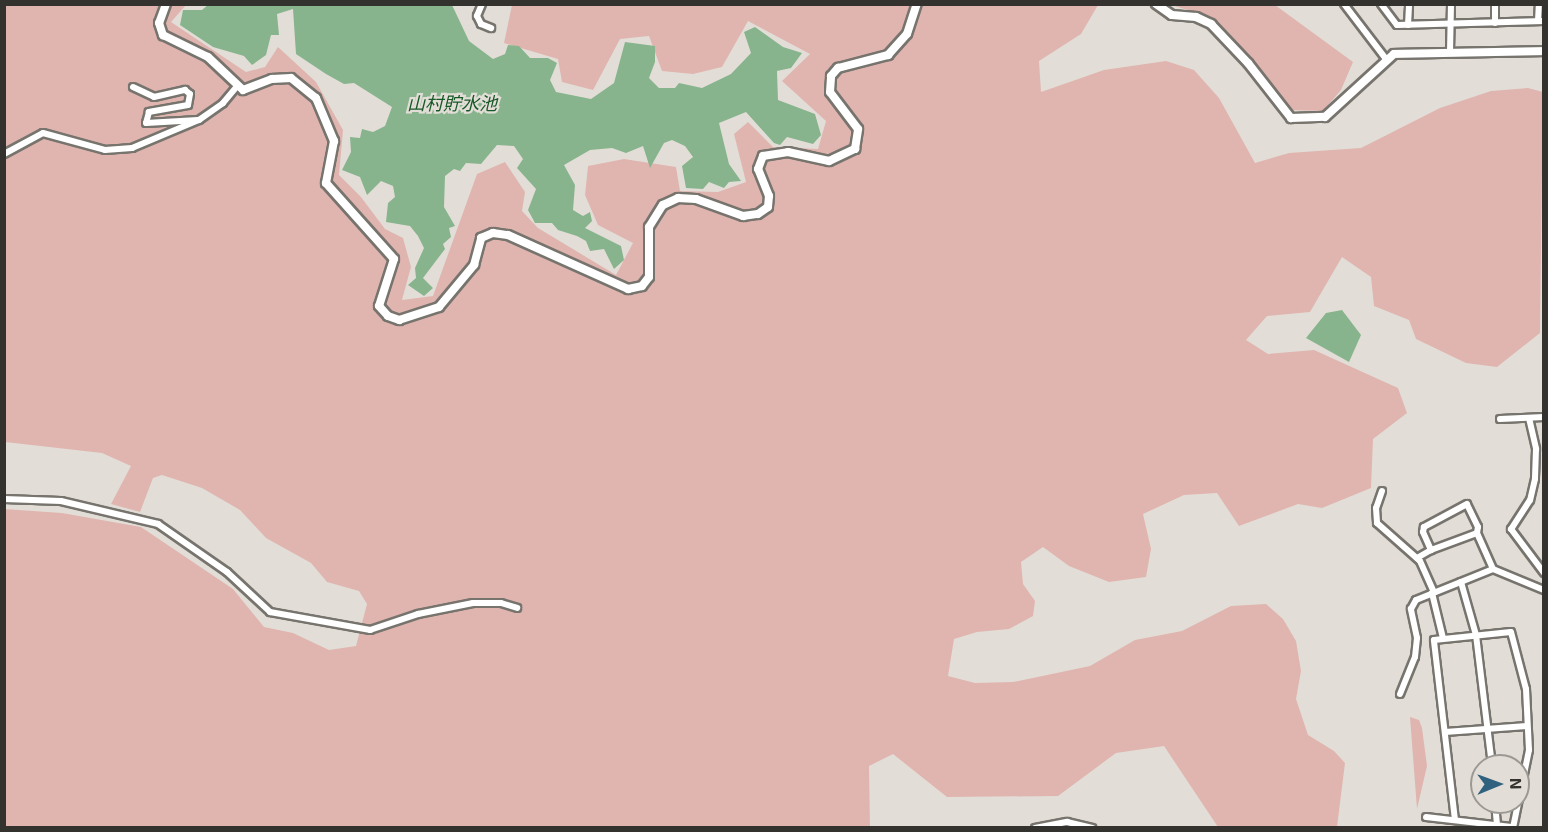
<!DOCTYPE html>
<html>
<head>
<meta charset="utf-8">
<style>
  body { margin:0 }
  #map { position:relative; width:1548px; height:832px; overflow:hidden; background:#e2ded7; font-family:"Exo 2","Noto Sans JP",sans-serif }
  div>[style] { position:absolute }
  .green>* { inset:0; background:#e0b5af }
  .water>* { inset:0; background:#87b48c }
  .roads { filter:drop-shadow(2px 0 #77746e) drop-shadow(-2px 0 #77746e) drop-shadow(0 2px #77746e) drop-shadow(0 -2px #77746e) }
  .minor>* { height:6px; margin:-3px; padding:0 3px; transform-origin:3px; border-radius:3px; background:#fff }
  .tertiary>* { height:8px; margin:-4px; padding:0 4px; transform-origin:4px; border-radius:4px; background:#fff }
  span { translate:-50% -50%; white-space:nowrap; text-align:center; line-height:1.15; -webkit-text-stroke:4.5px #e2ded7; paint-order:stroke }
  .water-label { font-size:18px; color:#165826; font-style:italic }
  .frame { position:absolute; inset:0; border:6px solid #33322f; pointer-events:none }
  .north { position:absolute; left:1470px; top:754px; width:60px; height:60px; box-sizing:border-box; background:#e2ded7; border:2px solid #9c9994; border-radius:50%; rotate:89deg; font-size:16px; font-weight:700; line-height:24px; text-align:center; color:#33322f }
  .north::after { content:''; display:block; margin:auto; width:21px; height:27px; background:#30627f; clip-path:polygon(50% 0,100% 100%,50% 72%,0 100%) }
</style>
</head>
<body>
<div id="map">
  <div class="green">
    <i style="clip-path:polygon(5px 5px,186px 5px,171px 22px,246px 72px,265px 67px,278px 47px,316px 82px,343px 130px,339px 175px,361px 197px,385px 229px,403px 238px,411px 267px,402px 300px,433px 296px,477px 174px,505px 162px,525px 192px,522px 211px,538px 228px,616px 275px,633px 243px,598px 225px,585px 195px,588px 166px,624px 159px,676px 167px,680px 191px,718px 192px,746px 182px,734px 134px,748px 122px,773px 147px,818px 149px,826px 121px,782px 81px,810px 54px,748px 21px,722px 67px,693px 74px,662px 71px,649px 36px,620px 39px,593px 90px,562px 82px,558px 59px,504px 43px,512px 5px,1098px 5px,1081px 34px,1039px 61px,1041px 92px,1104px 70px,1166px 61px,1194px 70px,1219px 98px,1255px 163px,1289px 153px,1361px 148px,1440px 108px,1491px 91px,1528px 88px,1543px 92px,1540px 333px,1497px 367px,1466px 363px,1416px 339px,1409px 320px,1374px 306px,1371px 277px,1342px 257px,1310px 312px,1267px 316px,1246px 340px,1268px 354px,1314px 350px,1398px 388px,1407px 413px,1373px 439px,1371px 488px,1322px 508px,1298px 504px,1239px 526px,1217px 493px,1184px 495px,1143px 514px,1151px 549px,1146px 577px,1109px 582px,1069px 566px,1043px 547px,1021px 562px,1023px 584px,1035px 601px,1033px 616px,1009px 629px,977px 632px,954px 639px,948px 676px,975px 683px,1013px 682px,1090px 666px,1135px 640px,1182px 631px,1231px 606px,1266px 604px,1283px 619px,1296px 641px,1301px 671px,1296px 699px,1308px 735px,1334px 751px,1345px 763px,1337px 827px,1218px 827px,1164px 746px,1116px 753px,1058px 796px,947px 797px,893px 754px,869px 766px,870px 827px,5px 827px,4px 509px,62px 513px,141px 527px,233px 589px,264px 627px,293px 633px,329px 650px,356px 646px,367px 604px,359px 591px,327px 582px,311px 563px,266px 538px,240px 510px,202px 488px,162px 475px,153px 478px,140px 512px,111px 504px,131px 466px,102px 453px,5px 442px)"></i>
    <i style="clip-path:polygon(1172px 5px,1275px 5px,1353px 62px,1341px 90px,1323px 111px,1288px 110px,1250px 58px,1206px 16px)"></i>
    <i style="clip-path:polygon(1410px 717px,1419px 720px,1422px 728px,1427px 766px,1417px 809px)"></i>
  </div>
  <div class="water">
    <i style="clip-path:polygon(209px 4px,452px 5px,469px 41px,493px 59px,505px 54px,508px 45px,519px 46px,530px 58px,548px 58px,557px 63px,550px 80px,556px 92px,591px 99px,614px 83px,625px 42px,655px 46px,655px 62px,649px 78px,659px 88px,675px 88px,679px 83px,702px 88px,731px 74px,751px 53px,744px 32px,755px 27px,783px 47px,802px 53px,791px 68px,777px 71px,778px 100px,815px 114px,821px 135px,813px 144px,787px 137px,780px 145px,774px 143px,746px 112px,719px 123px,729px 164px,741px 181px,729px 182px,724px 188px,709px 182px,703px 189px,686px 188px,682px 166px,693px 157px,685px 146px,672px 140px,664px 143px,650px 168px,643px 146px,626px 153px,612px 148px,590px 150px,564px 165px,575px 185px,573px 210px,583px 216px,590px 212px,592px 221px,585px 228px,621px 246px,624px 260px,614px 269px,604px 249px,590px 251px,586px 241px,577px 236px,558px 230px,552px 223px,535px 223px,528px 210px,536px 189px,517px 168px,523px 159px,514px 146px,497px 145px,481px 164px,466px 163px,460px 171px,454px 169px,445px 176px,444px 207px,455px 226px,449px 228px,451px 237px,443px 244px,445px 249px,423px 278px,433px 288px,424px 296px,408px 285px,416px 278px,415px 268px,424px 248px,418px 236px,410px 226px,386px 222px,388px 203px,395px 197px,393px 186px,381px 181px,367px 195px,360px 177px,342px 170px,351px 152px,350px 137px,360px 138px,362px 129px,373px 132px,385px 126px,392px 107px,354px 83px,344px 84px,326px 74px,296px 54px,293px 9px,277px 14px,279px 35px,271px 35px,266px 55px,252px 65px,244px 56px,213px 47px,180px 25px,183px 10px,202px 10px)"></i>
    <i style="clip-path:polygon(1342px 310px,1361px 335px,1349px 362px,1306px 338px,1326px 313px)"></i>
  </div>
  <div class="roads">
    <div class="minor">
      <i style="left:482px;top:4px;width:13px;rotate:113deg"></i>
      <i style="left:477px;top:16px;width:9px;rotate:63deg"></i>
      <i style="left:481px;top:24px;width:11px;rotate:22deg"></i>
      <i style="left:1344px;top:4px;width:69px;rotate:52.6deg"></i>
      <i style="left:1381px;top:4px;width:26px;rotate:53deg"></i>
      <i style="left:1397px;top:25px;width:147px;rotate:-1.6deg"></i>
      <i style="left:1538px;top:21px;width:17px;rotate:-87deg"></i>
      <i style="left:1495px;top:23px;width:19px;rotate:-90deg"></i>
      <i style="left:1408px;top:25px;width:21px;rotate:-87deg"></i>
      <i style="left:1450px;top:52px;width:48px;rotate:-88.8deg"></i>
      <i style="left:133px;top:87px;width:23px;rotate:25deg"></i>
      <i style="left:154px;top:97px;width:32px;rotate:-13deg"></i>
      <i style="left:185px;top:90px;width:6px;rotate:39deg"></i>
      <i style="left:190px;top:94px;width:11px;rotate:100deg"></i>
      <i style="left:188px;top:105px;width:40px;rotate:170deg"></i>
      <i style="left:149px;top:112px;width:11px;rotate:105deg"></i>
      <i style="left:146px;top:123px;width:52px;rotate:-3.3deg"></i>
      <i style="left:4px;top:154px;width:44px;rotate:-28.3deg"></i>
      <i style="left:43px;top:133px;width:64px;rotate:15.3deg"></i>
      <i style="left:105px;top:150px;width:27px;rotate:-4deg"></i>
      <i style="left:132px;top:148px;width:73px;rotate:-22.7deg"></i>
      <i style="left:199px;top:120px;width:29px;rotate:-35deg"></i>
      <i style="left:223px;top:103px;width:23px;rotate:-50deg"></i>
      <i style="left:1529px;top:418px;width:32px;rotate:77deg"></i>
      <i style="left:1536px;top:449px;width:30px;rotate:92deg"></i>
      <i style="left:1535px;top:479px;width:22px;rotate:103deg"></i>
      <i style="left:1530px;top:500px;width:35px;rotate:123deg"></i>
      <i style="left:1511px;top:529px;width:55px;rotate:53.1deg"></i>
      <i style="left:1500px;top:419px;width:44px;rotate:-2.6deg"></i>
      <i style="left:1382px;top:491px;width:18px;rotate:109deg"></i>
      <i style="left:1376px;top:508px;width:15px;rotate:86deg"></i>
      <i style="left:1377px;top:523px;width:57px;rotate:41.5deg"></i>
      <i style="left:1420px;top:561px;width:34px;rotate:66deg"></i>
      <i style="left:4px;top:499px;width:57px;rotate:2deg"></i>
      <i style="left:61px;top:501px;width:100px;rotate:13.3deg"></i>
      <i style="left:158px;top:524px;width:84px;rotate:34.8deg"></i>
      <i style="left:227px;top:572px;width:59px;rotate:42.9deg"></i>
      <i style="left:270px;top:612px;width:102px;rotate:10.2deg"></i>
      <i style="left:370px;top:630px;width:51px;rotate:-18.4deg"></i>
      <i style="left:418px;top:614px;width:56px;rotate:-11.3deg"></i>
      <i style="left:473px;top:603px;width:28px"></i>
      <i style="left:501px;top:603px;width:17px;rotate:17deg"></i>
      <i style="left:1477px;top:533px;width:6px;rotate:-81deg"></i>
      <i style="left:1478px;top:527px;width:25px;rotate:-116deg"></i>
      <i style="left:1467px;top:504px;width:49px;rotate:151.9deg"></i>
      <i style="left:1424px;top:527px;width:5px;rotate:101deg"></i>
      <i style="left:1423px;top:532px;width:20px;rotate:66deg"></i>
      <i style="left:1431px;top:550px;width:49px;rotate:-20.3deg"></i>
      <i style="left:1477px;top:533px;width:39px;rotate:66deg"></i>
      <i style="left:1417px;top:558px;width:16px;rotate:-30deg"></i>
      <i style="left:1461px;top:582px;width:55px;rotate:74.2deg"></i>
      <i style="left:1476px;top:635px;width:132px;rotate:83deg"></i>
      <i style="left:1432px;top:593px;width:46px;rotate:76.3deg"></i>
      <i style="left:1400px;top:694px;width:40px;rotate:-68deg"></i>
      <i style="left:1415px;top:657px;width:19px;rotate:-84deg"></i>
      <i style="left:1417px;top:638px;width:30px;rotate:-102deg"></i>
      <i style="left:1411px;top:609px;width:10px;rotate:-61deg"></i>
      <i style="left:1416px;top:600px;width:83px;rotate:-21.9deg"></i>
      <i style="left:1493px;top:569px;width:55px;rotate:22.4deg"></i>
      <i style="left:1445px;top:732px;width:82px;rotate:-4.2deg"></i>
      <i style="left:1495px;top:802px;width:23px;rotate:85deg"></i>
      <i style="left:1426px;top:817px;width:88px;rotate:6.6deg"></i>
      <i style="left:1455px;top:820px;width:181px;rotate:-96.7deg"></i>
      <i style="left:1434px;top:640px;width:77px;rotate:-5.9deg"></i>
      <i style="left:1511px;top:632px;width:59px;rotate:75.3deg"></i>
      <i style="left:1526px;top:689px;width:61px;rotate:87.2deg"></i>
      <i style="left:1529px;top:750px;width:80px;rotate:101.6deg"></i>
      <i style="left:1035px;top:828px;width:33px;rotate:-11deg"></i>
      <i style="left:1067px;top:822px;width:26px;rotate:13deg"></i>
    </div>
    <div class="tertiary">
      <i style="left:166px;top:4px;width:20px;rotate:110deg"></i>
      <i style="left:159px;top:23px;width:13px;rotate:72deg"></i>
      <i style="left:163px;top:35px;width:50px;rotate:26.1deg"></i>
      <i style="left:208px;top:57px;width:48px;rotate:43.3deg"></i>
      <i style="left:243px;top:90px;width:31px;rotate:-21deg"></i>
      <i style="left:272px;top:79px;width:19px;rotate:-3deg"></i>
      <i style="left:291px;top:78px;width:32px;rotate:39deg"></i>
      <i style="left:316px;top:98px;width:47px;rotate:67.3deg"></i>
      <i style="left:334px;top:141px;width:43px;rotate:100.8deg"></i>
      <i style="left:326px;top:183px;width:102px;rotate:48.2deg"></i>
      <i style="left:394px;top:259px;width:49px;rotate:107.7deg"></i>
      <i style="left:379px;top:306px;width:13px;rotate:48deg"></i>
      <i style="left:388px;top:316px;width:12px;rotate:20deg"></i>
      <i style="left:399px;top:320px;width:42px;rotate:-18deg"></i>
      <i style="left:439px;top:307px;width:55px;rotate:-50.2deg"></i>
      <i style="left:474px;top:265px;width:28px;rotate:-75deg"></i>
      <i style="left:481px;top:238px;width:13px;rotate:-23deg"></i>
      <i style="left:493px;top:233px;width:15px;rotate:8deg"></i>
      <i style="left:508px;top:235px;width:132px;rotate:24.2deg"></i>
      <i style="left:628px;top:289px;width:14px;rotate:-12deg"></i>
      <i style="left:642px;top:286px;width:11px;rotate:-52deg"></i>
      <i style="left:649px;top:277px;width:50px;rotate:-90deg"></i>
      <i style="left:649px;top:227px;width:26px;rotate:-58deg"></i>
      <i style="left:663px;top:205px;width:17px;rotate:-25deg"></i>
      <i style="left:678px;top:198px;width:18px;rotate:3deg"></i>
      <i style="left:696px;top:199px;width:50px;rotate:19.9deg"></i>
      <i style="left:743px;top:216px;width:15px;rotate:-8deg"></i>
      <i style="left:758px;top:214px;width:12px;rotate:-35deg"></i>
      <i style="left:768px;top:207px;width:11px;rotate:-85deg"></i>
      <i style="left:769px;top:196px;width:29px;rotate:-112deg"></i>
      <i style="left:758px;top:169px;width:14px;rotate:-69deg"></i>
      <i style="left:763px;top:156px;width:25px;rotate:-9deg"></i>
      <i style="left:788px;top:152px;width:42px;rotate:12.4deg"></i>
      <i style="left:829px;top:161px;width:29px;rotate:-25deg"></i>
      <i style="left:855px;top:149px;width:20px;rotate:-81deg"></i>
      <i style="left:858px;top:129px;width:46px;rotate:-127.1deg"></i>
      <i style="left:830px;top:92px;width:16px;rotate:-86deg"></i>
      <i style="left:831px;top:76px;width:11px;rotate:-49deg"></i>
      <i style="left:838px;top:68px;width:52px;rotate:-14.6deg"></i>
      <i style="left:888px;top:55px;width:28px;rotate:-48deg"></i>
      <i style="left:907px;top:34px;width:32px;rotate:-72deg"></i>
      <i style="left:1156px;top:4px;width:19px;rotate:35deg"></i>
      <i style="left:1172px;top:15px;width:24px;rotate:5deg"></i>
      <i style="left:1196px;top:17px;width:17px;rotate:25deg"></i>
      <i style="left:1211px;top:24px;width:54px;rotate:46.5deg"></i>
      <i style="left:1248px;top:63px;width:70px;rotate:52deg"></i>
      <i style="left:1291px;top:118px;width:34px;rotate:-2deg"></i>
      <i style="left:1325px;top:117px;width:93px;rotate:-42.4deg"></i>
      <i style="left:1394px;top:54px;width:150px;rotate:-1.1deg"></i>
    </div>
  </div>
  <div class="water-label">
    <span style="left:452px;top:103px">山村貯水池</span>
  </div>
  <div class="frame"></div>
  <div class="north">N</div>
</div>
</body>
</html>
